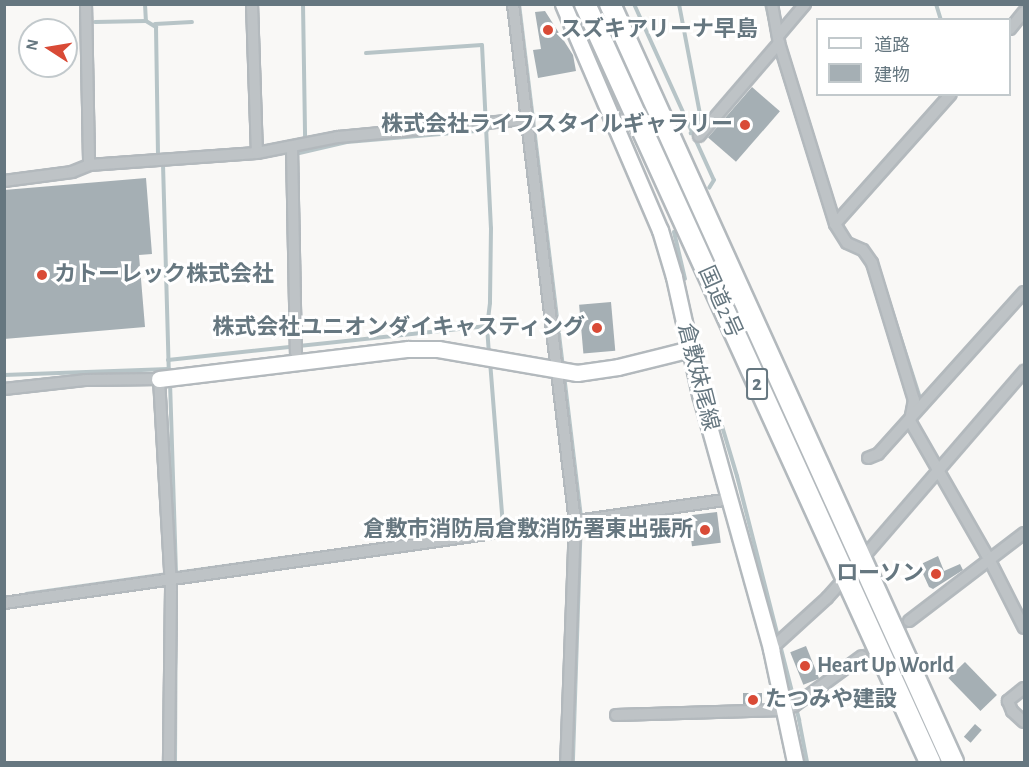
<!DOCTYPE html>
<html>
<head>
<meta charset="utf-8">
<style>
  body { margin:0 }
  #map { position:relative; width:1029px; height:767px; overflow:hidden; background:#f9f8f6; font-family:"Alegreya Sans","Noto Sans JP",sans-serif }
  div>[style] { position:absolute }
  .stream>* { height:4px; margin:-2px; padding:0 2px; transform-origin:2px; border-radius:2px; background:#b7c4c7 }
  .building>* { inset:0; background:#a5afb4; transform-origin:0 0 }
  .street-tunnel>* { height:10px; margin-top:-5px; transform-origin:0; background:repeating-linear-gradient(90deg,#d4d8d8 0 10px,transparent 0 15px) }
  .roads { filter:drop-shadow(2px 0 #b3b9bd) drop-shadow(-2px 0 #b3b9bd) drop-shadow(0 2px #b3b9bd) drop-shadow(0 -2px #b3b9bd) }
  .street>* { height:10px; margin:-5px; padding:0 5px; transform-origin:5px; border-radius:5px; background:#bec3c6 }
  .secondary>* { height:15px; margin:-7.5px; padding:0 7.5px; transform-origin:7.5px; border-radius:7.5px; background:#fff }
  .highway>* { height:20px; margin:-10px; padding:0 10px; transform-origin:10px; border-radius:10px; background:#fff }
  .dots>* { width:16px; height:16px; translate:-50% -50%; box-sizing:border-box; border:3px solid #fff; border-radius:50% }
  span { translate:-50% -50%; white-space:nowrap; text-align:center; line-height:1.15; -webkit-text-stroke:6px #fff; paint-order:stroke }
  .shield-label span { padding:2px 4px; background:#fff; border:2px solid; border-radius:4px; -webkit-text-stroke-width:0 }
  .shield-label { font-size:21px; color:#667780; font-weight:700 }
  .poi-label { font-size:22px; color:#667780; font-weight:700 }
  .left { translate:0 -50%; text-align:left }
  .right { translate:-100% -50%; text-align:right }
  .street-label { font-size:22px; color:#667780 }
  .frame { position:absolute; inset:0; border:6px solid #667780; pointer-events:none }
  .legend { position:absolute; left:816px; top:18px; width:195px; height:78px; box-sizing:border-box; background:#fff; border:2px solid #c2c9cc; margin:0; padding:8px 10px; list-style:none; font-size:18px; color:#667780 }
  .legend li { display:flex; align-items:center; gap:12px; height:30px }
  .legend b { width:30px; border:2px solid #c2c9cc }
  .north { position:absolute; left:18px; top:18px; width:60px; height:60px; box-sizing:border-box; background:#fff; border:2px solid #c2c9cc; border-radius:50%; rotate:282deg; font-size:16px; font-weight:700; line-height:24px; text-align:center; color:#667780 }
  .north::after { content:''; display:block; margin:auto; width:21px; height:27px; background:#d94a36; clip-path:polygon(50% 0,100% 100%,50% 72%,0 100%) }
</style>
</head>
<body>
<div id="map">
  <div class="stream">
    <i style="left:145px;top:4px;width:17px;rotate:87deg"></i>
    <i style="left:146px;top:21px;width:12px;rotate:31deg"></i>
    <i style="left:156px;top:27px;width:126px;rotate:89.1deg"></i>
    <i style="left:303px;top:4px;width:133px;rotate:89.1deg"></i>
    <i style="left:519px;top:4px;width:366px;rotate:83.1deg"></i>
    <i style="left:634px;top:4px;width:193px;rotate:65.6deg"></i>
    <i style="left:714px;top:180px;width:9px;rotate:122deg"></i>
    <i style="left:679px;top:4px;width:123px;rotate:79.2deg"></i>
    <i style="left:702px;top:125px;width:14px;rotate:144deg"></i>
    <i style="left:766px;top:4px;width:23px;rotate:77deg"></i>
    <i style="left:936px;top:4px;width:17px;rotate:73deg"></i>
    <i style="left:95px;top:22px;width:51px;rotate:-1.1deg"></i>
    <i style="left:155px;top:24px;width:37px;rotate:-3deg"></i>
    <i style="left:776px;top:51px;width:101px;rotate:72.6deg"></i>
    <i style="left:366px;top:53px;width:116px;rotate:-3.9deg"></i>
    <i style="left:482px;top:45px;width:183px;rotate:87.2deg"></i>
    <i style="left:491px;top:228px;width:75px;rotate:90.8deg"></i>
    <i style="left:490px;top:303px;width:23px;rotate:97deg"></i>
    <i style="left:487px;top:326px;width:27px;rotate:86deg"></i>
    <i style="left:295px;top:154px;width:53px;rotate:-13deg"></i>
    <i style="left:347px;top:142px;width:141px;rotate:-4.9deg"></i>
    <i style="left:163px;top:164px;width:211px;rotate:88.4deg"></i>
    <i style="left:674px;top:232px;width:48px;rotate:76.8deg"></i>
    <i style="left:885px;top:289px;width:118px;rotate:72.2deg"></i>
    <i style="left:168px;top:360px;width:321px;rotate:-6.1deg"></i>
    <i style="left:490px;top:361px;width:167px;rotate:85.5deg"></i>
    <i style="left:4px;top:375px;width:165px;rotate:-2.1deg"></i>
    <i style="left:564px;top:375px;width:143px;rotate:83.2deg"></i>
    <i style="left:581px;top:517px;width:245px;rotate:91.9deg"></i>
    <i style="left:170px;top:382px;width:191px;rotate:88.2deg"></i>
    <i style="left:176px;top:573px;width:189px;rotate:90.3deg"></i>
    <i style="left:719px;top:416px;width:63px;rotate:73.3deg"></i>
    <i style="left:737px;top:476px;width:252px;rotate:75.7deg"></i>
    <i style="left:799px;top:720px;width:43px;rotate:79.2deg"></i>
    <i style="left:176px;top:573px;width:115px;rotate:-8deg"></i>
    <i style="left:26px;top:594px;width:143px;rotate:-8deg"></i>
  </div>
  <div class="building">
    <i style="clip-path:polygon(545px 11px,573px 55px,576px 71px,538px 78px,533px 50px,541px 49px,535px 12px)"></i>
    <i style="left:752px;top:87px;width:37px;height:67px;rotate:41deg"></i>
    <i style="clip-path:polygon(146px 178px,152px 254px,139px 255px,145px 327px,4px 339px,4px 190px)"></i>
    <i style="left:611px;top:302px;width:49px;height:32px;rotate:85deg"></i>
    <i style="left:717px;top:512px;width:31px;height:29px;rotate:83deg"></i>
    <i style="clip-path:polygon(938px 556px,944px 571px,960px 564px,963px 570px,933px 589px,929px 587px,919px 565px)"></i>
    <i style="left:806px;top:646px;width:35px;height:17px;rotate:68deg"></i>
    <i style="left:965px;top:662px;width:46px;height:23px;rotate:46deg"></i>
    <i style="left:743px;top:693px;width:19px;height:11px"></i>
    <i style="left:975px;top:724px;width:9px;height:17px;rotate:41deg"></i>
  </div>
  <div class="street-tunnel">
    <i style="left:862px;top:656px;width:59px;rotate:-36.7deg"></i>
  </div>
  <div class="roads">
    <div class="street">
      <i style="left:86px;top:4px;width:161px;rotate:88.9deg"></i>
      <i style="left:252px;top:4px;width:149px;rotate:88.1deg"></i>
      <i style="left:513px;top:4px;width:522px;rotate:83.17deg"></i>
      <i style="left:575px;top:522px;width:240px;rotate:92.1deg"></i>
      <i style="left:772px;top:4px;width:40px;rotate:80deg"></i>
      <i style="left:779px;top:43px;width:189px;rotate:72.8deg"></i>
      <i style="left:835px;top:224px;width:22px;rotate:58deg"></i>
      <i style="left:847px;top:243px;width:17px;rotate:24deg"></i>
      <i style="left:863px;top:250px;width:16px;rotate:55deg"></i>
      <i style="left:872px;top:263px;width:143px;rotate:73deg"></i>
      <i style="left:914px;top:400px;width:21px;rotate:101deg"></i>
      <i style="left:910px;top:421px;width:159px;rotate:60.2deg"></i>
      <i style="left:989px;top:559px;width:77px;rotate:63.1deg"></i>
      <i style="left:1010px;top:29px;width:22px;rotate:-51deg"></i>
      <i style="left:778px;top:36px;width:42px;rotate:-49.8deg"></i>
      <i style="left:699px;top:136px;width:123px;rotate:-49.3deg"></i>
      <i style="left:292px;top:148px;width:205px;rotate:88.9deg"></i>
      <i style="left:4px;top:181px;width:69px;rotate:-7.5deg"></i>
      <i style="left:72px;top:172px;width:18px;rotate:-22deg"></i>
      <i style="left:89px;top:165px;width:168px;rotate:-4.1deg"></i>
      <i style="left:257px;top:153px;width:83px;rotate:-11.2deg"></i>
      <i style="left:338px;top:137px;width:191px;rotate:-5.4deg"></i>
      <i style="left:835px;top:224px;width:174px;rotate:-48.3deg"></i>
      <i style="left:4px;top:389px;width:81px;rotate:-6.3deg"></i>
      <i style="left:85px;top:380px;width:74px;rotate:-0.8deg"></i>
      <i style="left:159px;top:379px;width:210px;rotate:86.7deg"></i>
      <i style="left:171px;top:589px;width:173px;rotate:90.7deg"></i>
      <i style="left:868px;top:458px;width:11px;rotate:-22deg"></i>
      <i style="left:878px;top:454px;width:218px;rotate:-48deg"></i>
      <i style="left:4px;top:603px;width:734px;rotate:-8.14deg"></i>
      <i style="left:909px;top:621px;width:145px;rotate:-37.4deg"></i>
      <i style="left:771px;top:649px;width:76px;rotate:-42.3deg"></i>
      <i style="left:827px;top:598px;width:51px;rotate:-48.2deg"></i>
      <i style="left:861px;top:560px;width:250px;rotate:-49.2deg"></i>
      <i style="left:1024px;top:688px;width:21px;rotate:141deg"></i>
      <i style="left:1008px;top:701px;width:11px;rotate:68deg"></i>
      <i style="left:1012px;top:711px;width:16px;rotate:43deg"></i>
      <i style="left:616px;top:715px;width:168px;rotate:-1.7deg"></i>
      <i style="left:784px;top:710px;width:11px;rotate:-22deg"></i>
      <i style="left:794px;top:706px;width:84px;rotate:-36.3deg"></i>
    </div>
    <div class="secondary">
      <i style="left:563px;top:4px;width:246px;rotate:66.8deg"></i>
      <i style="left:660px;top:230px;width:49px;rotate:73.4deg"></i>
      <i style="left:674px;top:277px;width:120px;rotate:77.5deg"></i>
      <i style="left:700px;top:394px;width:265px;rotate:74.4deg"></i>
      <i style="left:771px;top:649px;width:116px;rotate:78deg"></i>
      <i style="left:159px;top:379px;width:251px;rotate:-6.9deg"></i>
      <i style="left:408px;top:349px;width:30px"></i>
      <i style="left:438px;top:349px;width:141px;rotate:9.8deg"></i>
      <i style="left:577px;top:373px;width:41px;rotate:-8.3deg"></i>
      <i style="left:618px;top:367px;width:74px;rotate:-14deg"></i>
    </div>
    <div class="highway">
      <i style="left:585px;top:4px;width:833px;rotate:65.53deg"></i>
      <i style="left:610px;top:4px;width:832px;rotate:65.65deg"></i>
    </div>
  </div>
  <div class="dots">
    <i style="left:548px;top:30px;background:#d94a36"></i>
    <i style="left:745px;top:125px;background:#d94a36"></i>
    <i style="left:42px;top:275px;background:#d94a36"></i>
    <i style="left:597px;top:328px;background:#d94a36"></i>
    <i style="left:705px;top:530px;background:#d94a36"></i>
    <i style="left:936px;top:574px;background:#d94a36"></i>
    <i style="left:805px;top:666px;background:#d94a36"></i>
    <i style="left:753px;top:700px;background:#d94a36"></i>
  </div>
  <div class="shield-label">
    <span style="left:757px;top:384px">2</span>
  </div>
  <div class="poi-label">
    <span class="left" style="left:560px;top:30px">スズキアリーナ早島</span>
    <span class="right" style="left:733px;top:125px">株式会社ライフスタイルギャラリー</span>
    <span class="left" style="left:54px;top:275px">カトーレック株式会社</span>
    <span class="right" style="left:585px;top:328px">株式会社ユニオンダイキャスティング</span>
    <span class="right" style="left:693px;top:530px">倉敷市消防局倉敷消防署東出張所</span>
    <span class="right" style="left:924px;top:574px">ローソン</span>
    <span class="left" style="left:817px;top:666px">Heart Up World</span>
    <span class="left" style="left:765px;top:700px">たつみや建設</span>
  </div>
  <div class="street-label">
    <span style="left:720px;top:302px;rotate:66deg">国道2号</span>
    <span style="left:698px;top:377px;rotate:76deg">倉敷妹尾線</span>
  </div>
  <div class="frame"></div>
  <ul class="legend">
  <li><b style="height:8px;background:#fff"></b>道路</li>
  <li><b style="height:16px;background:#a5afb4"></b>建物</li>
  </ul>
  <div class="north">N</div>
</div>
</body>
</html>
